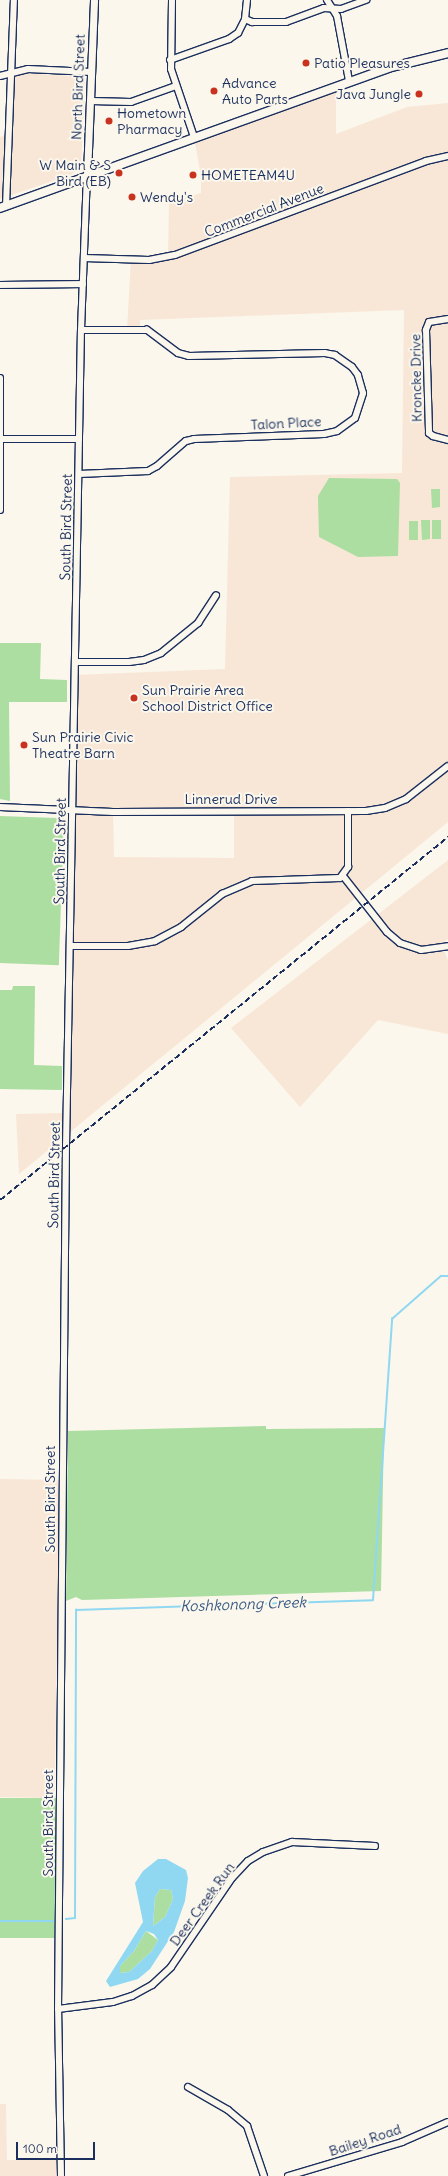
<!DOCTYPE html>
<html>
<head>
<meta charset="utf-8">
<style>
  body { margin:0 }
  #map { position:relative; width:448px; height:2176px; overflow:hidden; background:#fbf7ec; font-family:Delius,sans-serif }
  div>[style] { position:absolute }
  .built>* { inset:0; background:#f8e7d6; transform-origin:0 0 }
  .green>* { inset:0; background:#abdea0; transform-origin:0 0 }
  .water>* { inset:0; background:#90d8f2 }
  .stream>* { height:1.5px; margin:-0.75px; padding:0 0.75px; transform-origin:0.75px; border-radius:0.75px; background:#90d8f2 }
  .roads { filter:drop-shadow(1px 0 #1b2f5e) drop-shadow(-1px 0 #1b2f5e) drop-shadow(0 1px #1b2f5e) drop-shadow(0 -1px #1b2f5e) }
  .minor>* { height:6px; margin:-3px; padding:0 3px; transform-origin:3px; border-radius:3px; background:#fbf7ec }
  .tertiary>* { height:7px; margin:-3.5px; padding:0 3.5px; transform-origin:3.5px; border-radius:3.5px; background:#fbf7ec }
  .secondary>* { height:8px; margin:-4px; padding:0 4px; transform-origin:4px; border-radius:4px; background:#fbf7ec }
  .rail>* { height:1.5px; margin-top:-0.75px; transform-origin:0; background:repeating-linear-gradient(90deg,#1b2f5e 0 6px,transparent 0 9px) }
  .dots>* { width:11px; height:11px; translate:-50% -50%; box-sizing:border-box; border:2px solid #fbf7ec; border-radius:50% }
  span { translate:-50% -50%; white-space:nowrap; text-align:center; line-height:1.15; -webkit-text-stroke:4px #fbf7ec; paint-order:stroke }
  .poi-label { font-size:14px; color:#1b2f5e }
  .left { translate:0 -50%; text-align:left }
  .right { translate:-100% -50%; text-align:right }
  .street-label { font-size:14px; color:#1b2f5e }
  .water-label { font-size:15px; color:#385983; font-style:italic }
  .scale { position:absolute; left:16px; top:2142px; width:79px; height:18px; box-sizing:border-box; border:2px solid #1b2f5e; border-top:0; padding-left:5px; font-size:12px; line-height:14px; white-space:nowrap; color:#1b2f5e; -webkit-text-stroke:3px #fbf7ec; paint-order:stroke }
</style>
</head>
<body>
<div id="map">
  <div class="built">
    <i style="clip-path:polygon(21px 73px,85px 77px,81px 164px,78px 170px,70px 175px,0 199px,0 137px,13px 132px,15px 77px)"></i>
    <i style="clip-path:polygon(evenodd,336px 86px,336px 134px,407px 107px,448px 103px,448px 822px,19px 1174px,16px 1114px,66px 1113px,75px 675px,225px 669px,230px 477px,402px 473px,404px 310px,140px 320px,140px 328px,127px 329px,131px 260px,168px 257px,169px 203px,201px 193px,201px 176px,194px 137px,336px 86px,234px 811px,234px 858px,114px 857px,113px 812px,234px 811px)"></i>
    <i style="clip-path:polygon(448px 860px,448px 939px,441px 943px,448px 960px,448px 1034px,378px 1020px,300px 1107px,231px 1028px)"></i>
    <i style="left:60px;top:1480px;width:318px;height:60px;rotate:91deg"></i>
    <i style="clip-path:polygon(0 2104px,6px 2104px,7px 2160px,58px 2160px,58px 2176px,0 2176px)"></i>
  </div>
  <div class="green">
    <i style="clip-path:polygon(329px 478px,397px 479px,400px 483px,398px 556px,358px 557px,319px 537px,318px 496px)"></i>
    <i style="clip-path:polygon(431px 489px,440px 489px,440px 507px,432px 508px)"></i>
    <i style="clip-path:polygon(421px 520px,430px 520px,430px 539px,422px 540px)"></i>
    <i style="left:432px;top:520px;width:9px;height:19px"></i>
    <i style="left:409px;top:521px;width:9px;height:19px"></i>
    <i style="clip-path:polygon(0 643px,41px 643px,40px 679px,67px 680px,67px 702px,9px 702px,10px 801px,0 799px)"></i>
    <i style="left:0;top:816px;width:64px;height:147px;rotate:2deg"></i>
    <i style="clip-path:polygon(13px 986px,35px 986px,34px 1065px,62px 1066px,62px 1090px,0 1089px,0 990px,12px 990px)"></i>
    <i style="clip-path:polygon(266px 1426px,266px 1429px,384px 1428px,381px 1591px,82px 1600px,76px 1597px,66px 1601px,68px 1431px)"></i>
    <i style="left:0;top:1798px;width:57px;height:140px"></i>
    <i style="clip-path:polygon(160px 1889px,171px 1890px,173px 1899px,165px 1917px,153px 1926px,155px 1897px)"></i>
    <i style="clip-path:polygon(146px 1931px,158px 1940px,152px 1951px,129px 1972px,120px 1973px,120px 1966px,134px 1951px)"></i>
  </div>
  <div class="water">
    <i style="clip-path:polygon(evenodd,158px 1859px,166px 1859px,186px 1870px,188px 1878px,185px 1901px,174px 1932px,150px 1969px,138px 1979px,110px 1987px,106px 1981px,143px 1922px,135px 1883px,143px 1871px,158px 1859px,160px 1889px,171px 1890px,173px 1899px,165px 1917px,153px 1926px,155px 1897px,160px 1889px,158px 1859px,146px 1931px,154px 1934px,158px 1940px,152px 1951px,129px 1972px,120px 1973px,120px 1966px,134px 1951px,146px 1931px)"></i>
  </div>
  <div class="stream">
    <i style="left:66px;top:1919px;width:9px;rotate:-6deg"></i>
    <i style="left:75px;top:1918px;width:308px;rotate:-89.8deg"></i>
    <i style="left:76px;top:1610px;width:297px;rotate:-1.9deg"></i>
    <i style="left:373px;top:1600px;width:282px;rotate:-86.1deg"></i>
    <i style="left:392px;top:1319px;width:65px;rotate:-41.3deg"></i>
    <i style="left:441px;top:1276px;width:7px"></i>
    <i style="left:0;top:1921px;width:53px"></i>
  </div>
  <div class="roads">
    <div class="minor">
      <i style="left:172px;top:0;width:69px;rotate:90.8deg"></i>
      <i style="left:171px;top:69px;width:72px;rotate:71.3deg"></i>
      <i style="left:327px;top:0;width:19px;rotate:58deg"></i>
      <i style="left:337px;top:16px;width:66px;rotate:79.5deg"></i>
      <i style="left:245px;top:19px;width:8px;rotate:23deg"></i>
      <i style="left:252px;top:22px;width:34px"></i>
      <i style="left:286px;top:22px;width:40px;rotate:-20.2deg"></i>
      <i style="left:324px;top:8px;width:17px;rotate:3deg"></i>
      <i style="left:341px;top:9px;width:27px;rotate:-20deg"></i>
      <i style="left:170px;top:60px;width:63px;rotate:-19.6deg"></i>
      <i style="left:229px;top:39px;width:11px;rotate:-34deg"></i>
      <i style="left:238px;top:33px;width:16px;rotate:-63deg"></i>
      <i style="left:245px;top:19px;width:19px;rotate:-84deg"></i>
      <i style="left:0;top:76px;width:29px;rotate:-14deg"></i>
      <i style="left:28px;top:69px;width:63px;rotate:2.7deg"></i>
      <i style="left:91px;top:101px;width:40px;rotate:1.4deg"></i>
      <i style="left:131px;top:102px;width:48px;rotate:-19.6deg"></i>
      <i style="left:6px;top:206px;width:206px;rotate:-87.8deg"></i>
      <i style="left:84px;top:258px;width:65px;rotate:1.8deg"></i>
      <i style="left:149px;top:260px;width:26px;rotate:-11deg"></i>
      <i style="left:175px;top:255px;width:268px;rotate:-20.5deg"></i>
      <i style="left:426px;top:161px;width:23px;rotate:-13deg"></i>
      <i style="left:0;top:285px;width:83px;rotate:-0.7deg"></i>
      <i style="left:448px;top:319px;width:19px;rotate:171deg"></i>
      <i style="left:429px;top:322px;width:9px;rotate:111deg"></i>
      <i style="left:426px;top:330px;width:103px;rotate:88.3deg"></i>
      <i style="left:429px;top:433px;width:5px;rotate:37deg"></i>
      <i style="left:433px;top:436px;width:16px;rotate:15deg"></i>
      <i style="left:0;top:378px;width:132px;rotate:90deg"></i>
      <i style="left:0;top:439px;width:79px"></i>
      <i style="left:79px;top:474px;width:69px;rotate:-2.5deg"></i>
      <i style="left:148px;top:471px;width:10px;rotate:-29deg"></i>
      <i style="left:157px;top:466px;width:38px;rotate:-41deg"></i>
      <i style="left:186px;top:441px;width:8px;rotate:-14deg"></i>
      <i style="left:194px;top:439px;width:130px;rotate:-2.2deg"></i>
      <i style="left:324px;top:434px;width:13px;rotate:-13deg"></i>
      <i style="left:337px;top:431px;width:22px;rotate:-36deg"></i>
      <i style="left:355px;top:418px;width:26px;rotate:-72deg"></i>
      <i style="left:363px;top:393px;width:19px;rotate:-106deg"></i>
      <i style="left:358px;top:375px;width:10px;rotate:-127deg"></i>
      <i style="left:352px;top:367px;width:21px;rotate:-145deg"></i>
      <i style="left:335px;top:355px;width:10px;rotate:-169deg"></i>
      <i style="left:325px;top:353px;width:136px;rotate:178.7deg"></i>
      <i style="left:189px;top:356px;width:11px;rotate:-165deg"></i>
      <i style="left:178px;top:353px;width:39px;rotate:-143deg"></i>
      <i style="left:147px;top:330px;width:66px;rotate:180deg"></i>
      <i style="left:75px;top:662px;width:54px"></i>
      <i style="left:129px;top:662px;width:15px;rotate:-8deg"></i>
      <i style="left:144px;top:660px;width:18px;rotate:-22deg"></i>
      <i style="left:161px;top:653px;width:48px;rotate:-39deg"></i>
      <i style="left:198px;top:623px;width:33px;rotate:-57deg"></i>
      <i style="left:0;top:807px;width:113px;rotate:2.5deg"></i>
      <i style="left:113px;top:812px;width:253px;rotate:-0.2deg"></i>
      <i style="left:366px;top:811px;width:19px;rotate:-9deg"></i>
      <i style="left:385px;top:808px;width:23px;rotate:-23deg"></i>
      <i style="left:406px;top:799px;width:53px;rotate:-38.2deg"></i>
      <i style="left:343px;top:876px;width:71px;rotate:51.8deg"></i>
      <i style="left:387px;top:932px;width:17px;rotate:40deg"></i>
      <i style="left:400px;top:943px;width:22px;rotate:18deg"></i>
      <i style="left:421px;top:950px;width:27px;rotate:-8deg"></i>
      <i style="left:70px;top:946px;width:58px"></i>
      <i style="left:128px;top:946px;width:27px;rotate:-10deg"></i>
      <i style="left:155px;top:941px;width:30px;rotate:-28deg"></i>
      <i style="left:181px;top:927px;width:53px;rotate:-38.8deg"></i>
      <i style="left:222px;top:894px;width:33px;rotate:-23deg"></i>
      <i style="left:252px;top:881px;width:88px;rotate:-2deg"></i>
      <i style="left:340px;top:878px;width:14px;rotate:-54deg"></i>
      <i style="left:348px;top:867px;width:56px;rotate:-90deg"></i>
      <i style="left:58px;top:2009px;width:55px;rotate:-7.3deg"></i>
      <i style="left:113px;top:2002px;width:20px;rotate:-18deg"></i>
      <i style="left:132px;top:1996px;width:23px;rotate:-29deg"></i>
      <i style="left:152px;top:1985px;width:26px;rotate:-43deg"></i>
      <i style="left:171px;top:1967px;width:108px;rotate:-55.6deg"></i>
      <i style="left:232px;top:1878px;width:23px;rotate:-47deg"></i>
      <i style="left:248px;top:1861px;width:17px;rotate:-31deg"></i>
      <i style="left:263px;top:1852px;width:31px;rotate:-19deg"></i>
      <i style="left:292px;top:1842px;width:83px;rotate:2.8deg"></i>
      <i style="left:188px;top:2087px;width:46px;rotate:29.9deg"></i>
      <i style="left:228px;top:2110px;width:25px;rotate:40deg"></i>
      <i style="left:247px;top:2126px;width:53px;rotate:71.2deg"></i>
      <i style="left:61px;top:2176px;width:167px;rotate:-91deg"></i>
      <i style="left:58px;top:2009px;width:863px;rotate:-89.47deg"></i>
      <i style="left:66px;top:1146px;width:816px;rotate:-88.95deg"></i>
      <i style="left:81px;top:330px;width:155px;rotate:-87.8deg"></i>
      <i style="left:288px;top:2176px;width:119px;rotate:-16.6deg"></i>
      <i style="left:402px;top:2142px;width:50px;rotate:-23.5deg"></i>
    </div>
    <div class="tertiary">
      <i style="left:87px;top:175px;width:175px;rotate:-87.7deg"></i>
    </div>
    <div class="secondary">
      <i style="left:0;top:208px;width:412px;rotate:-19.8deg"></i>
      <i style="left:388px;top:68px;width:62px;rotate:-14deg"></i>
    </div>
  </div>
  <div class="rail">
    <i style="left:0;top:1200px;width:577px;rotate:-39.02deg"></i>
  </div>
  <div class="dots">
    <i style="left:306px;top:63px;background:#c8321e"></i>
    <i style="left:214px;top:91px;background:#c8321e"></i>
    <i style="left:419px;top:94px;background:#c8321e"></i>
    <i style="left:109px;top:121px;background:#c8321e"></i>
    <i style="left:119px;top:173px;background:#c8321e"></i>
    <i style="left:193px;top:175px;background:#c8321e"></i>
    <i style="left:132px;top:197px;background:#c8321e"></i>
    <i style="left:134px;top:698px;background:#c8321e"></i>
    <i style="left:24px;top:745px;background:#c8321e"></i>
  </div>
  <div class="poi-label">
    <span class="left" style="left:314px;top:63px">Patio Pleasures</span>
    <span class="left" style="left:222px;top:91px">Advance<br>Auto Parts</span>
    <span class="right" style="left:411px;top:94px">Java Jungle</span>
    <span class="left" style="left:117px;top:121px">Hometown<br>Pharmacy</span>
    <span class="right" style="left:111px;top:173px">W Main &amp; S<br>Bird (EB)</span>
    <span class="left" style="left:201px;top:175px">HOMETEAM4U</span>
    <span class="left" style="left:140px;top:197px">Wendy's</span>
    <span class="left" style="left:142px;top:698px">Sun Prairie Area<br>School District Office</span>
    <span class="left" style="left:32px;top:745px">Sun Prairie Civic<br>Theatre Barn</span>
  </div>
  <div class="street-label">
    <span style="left:78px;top:87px;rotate:-88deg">North Bird Street</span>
    <span style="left:264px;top:210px;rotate:-21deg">Commercial Avenue</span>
    <span style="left:416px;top:378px;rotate:-91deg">Kroncke Drive</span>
    <span style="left:286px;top:423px;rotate:-3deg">Talon Place</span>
    <span style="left:66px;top:527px;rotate:-89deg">South Bird Street</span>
    <span style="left:231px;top:799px">Linnerud Drive</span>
    <span style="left:60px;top:851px;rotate:-89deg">South Bird Street</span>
    <span style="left:54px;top:1175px;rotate:-89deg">South Bird Street</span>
    <span style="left:50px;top:1499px;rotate:-90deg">South Bird Street</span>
    <span style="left:48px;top:1823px;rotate:-90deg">South Bird Street</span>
    <span style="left:202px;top:1904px;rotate:-54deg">Deer Creek Run</span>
    <span style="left:365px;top:2140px;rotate:-18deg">Bailey Road</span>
  </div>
  <div class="water-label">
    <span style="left:243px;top:1604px;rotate:-2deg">Koshkonong Creek</span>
  </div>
  <div class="scale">100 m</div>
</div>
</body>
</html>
